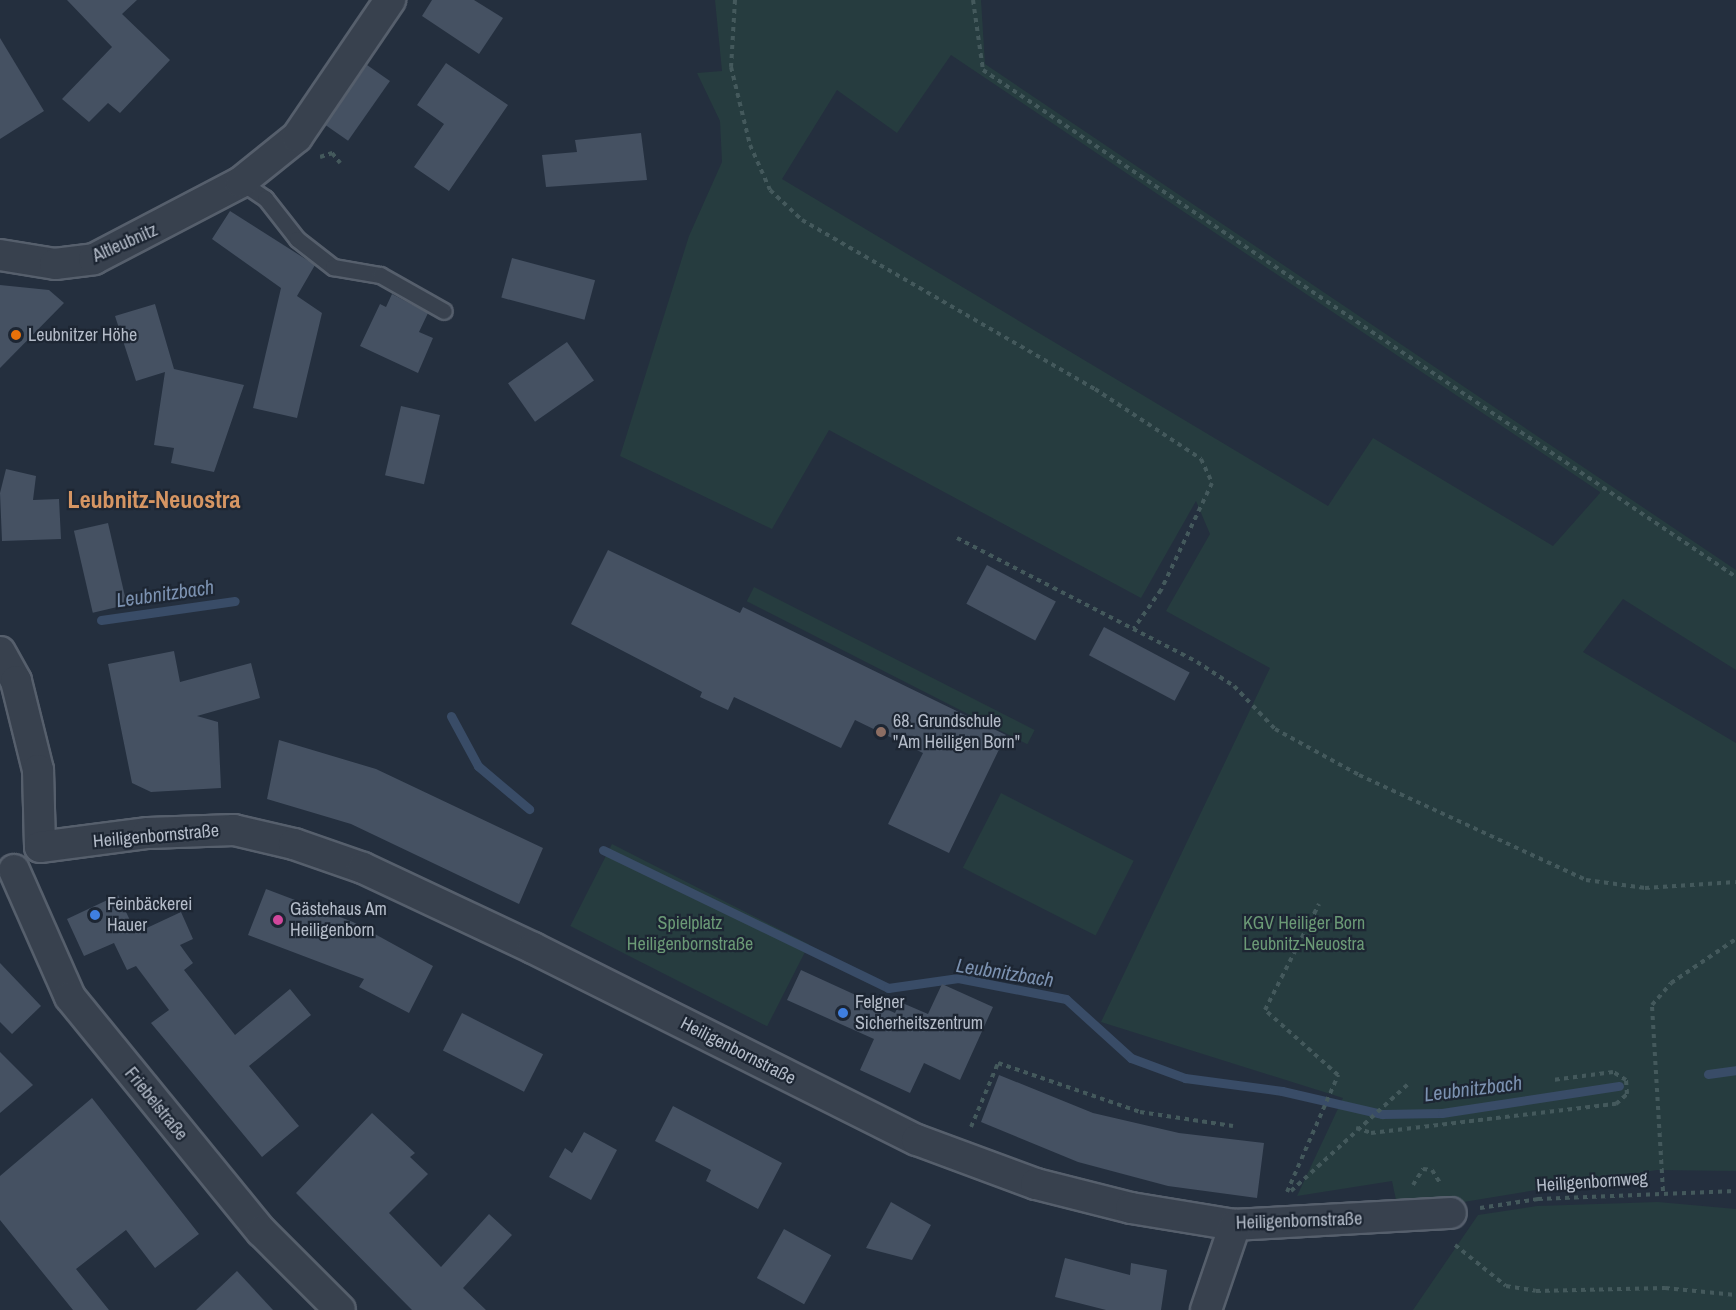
<!DOCTYPE html>
<html>
<head>
<meta charset="utf-8">
<style>
  body { margin:0 }
  #map { position:relative; width:1736px; height:1310px; overflow:hidden; background:#242f3e; font-family:"Archivo Narrow",sans-serif }
  div>[style] { position:absolute }
  .green>* { inset:0; background:#263c3f; transform-origin:0 0 }
  .stream>* { height:9px; margin:-4.5px; padding:0 4.5px; transform-origin:4.5px; border-radius:4.5px; background:#394c67 }
  .building>* { inset:0; background:#455162; transform-origin:0 0 }
  .path>* { height:4px; margin-top:-2px; transform-origin:0; background:repeating-linear-gradient(90deg,#44595c 0 4.5px,transparent 0 9px) }
  .roads { filter:drop-shadow(2px 0 #565f6c) drop-shadow(-2px 0 #565f6c) drop-shadow(0 2px #565f6c) drop-shadow(0 -2px #565f6c) }
  .service>* { height:15px; margin:-7.5px; padding:0 7.5px; transform-origin:7.5px; border-radius:7.5px; background:#38414e }
  .minor>* { height:30px; margin:-15px; padding:0 15px; transform-origin:15px; border-radius:15px; background:#38414e }
  .dots>* { width:16px; height:16px; translate:-50% -50%; box-sizing:border-box; border:3px solid #1d2633; border-radius:50% }
  span { translate:-50% -50%; white-space:nowrap; text-align:center; line-height:1.15; -webkit-text-stroke:4.5px #1d2633; paint-order:stroke }
  .street-label { font-size:18px; color:#b4bcc9 }
  .poi-label { font-size:18px; color:#b4bcc9 }
  .left { translate:0 -50%; text-align:left }
  .park-label { font-size:18px; color:#6b9a76 }
  .water-label { font-size:20px; color:#7c92b1; font-style:italic }
  .district-label { font-size:24px; color:#d59563; font-weight:700 }
</style>
</head>
<body>
<div id="map">
  <div class="green">
    <i style="clip-path:polygon(evenodd,715px 0,981px 0,985px 64px,1736px 570px,1736px 670px,1623px 599px,1583px 652px,1736px 743px,1736px 1171px,1657px 1170px,1433px 1207px,1396px 1200px,1392px 1181px,1297px 1196px,1343px 1098px,1101px 1022px,1270px 668px,1166px 611px,1210px 534px,1196px 501px,1141px 598px,829px 430px,772px 529px,620px 456px,689px 236px,722px 162px,720px 121px,697px 73px,722px 71px,715px 0,951px 55px,1600px 492px,1600px 493px,1553px 546px,1373px 438px,1328px 506px,782px 179px,837px 90px,897px 133px,951px 55px)"></i>
    <i style="left:754px;top:587px;width:315px;height:16px;rotate:27deg"></i>
    <i style="left:1001px;top:793px;width:149px;height:84px;rotate:27deg"></i>
    <i style="left:612px;top:844px;width:221px;height:92px;rotate:27deg"></i>
    <i style="clip-path:polygon(1658px 1202px,1736px 1209px,1736px 1310px,1413px 1310px,1478px 1215px,1537px 1206px)"></i>
  </div>
  <div class="stream">
    <i style="left:101px;top:620px;width:135px;rotate:-8.1deg"></i>
    <i style="left:451px;top:716px;width:57px;rotate:61.6deg"></i>
    <i style="left:478px;top:766px;width:67px;rotate:40.1deg"></i>
    <i style="left:603px;top:850px;width:317px;rotate:25.8deg"></i>
    <i style="left:888px;top:988px;width:71px;rotate:-8.1deg"></i>
    <i style="left:958px;top:978px;width:110px;rotate:11deg"></i>
    <i style="left:1066px;top:999px;width:88px;rotate:42.2deg"></i>
    <i style="left:1131px;top:1058px;width:58px;rotate:20.3deg"></i>
    <i style="left:1185px;top:1078px;width:98px;rotate:7.6deg"></i>
    <i style="left:1282px;top:1091px;width:103px;rotate:13deg"></i>
    <i style="left:1382px;top:1114px;width:60px;rotate:-1deg"></i>
    <i style="left:1442px;top:1113px;width:179px;rotate:-8.7deg"></i>
    <i style="left:1708px;top:1074px;width:28px;rotate:-8deg"></i>
  </div>
  <div class="building">
    <i style="clip-path:polygon(67px 0,137px 0,122px 14px,170px 60px,120px 113px,108px 103px,89px 122px,62px 99px,112px 47px)"></i>
    <i style="clip-path:polygon(432px 0,474px 0,503px 18px,479px 54px,422px 16px)"></i>
    <i style="clip-path:polygon(0 38px,44px 111px,0 139px)"></i>
    <i style="clip-path:polygon(446px 63px,508px 105px,449px 191px,414px 167px,444px 124px,417px 105px)"></i>
    <i style="left:367px;top:65px;width:28px;height:73px;rotate:35deg"></i>
    <i style="clip-path:polygon(641px 133px,647px 180px,546px 187px,542px 155px,577px 152px,575px 140px)"></i>
    <i style="clip-path:polygon(230px 211px,315px 265px,297px 296px,322px 313px,297px 418px,253px 408px,281px 288px,212px 239px)"></i>
    <i style="left:512px;top:258px;width:86px;height:41px;rotate:15deg"></i>
    <i style="clip-path:polygon(0 285px,49px 290px,64px 303px,0 368px)"></i>
    <i style="clip-path:polygon(392px 294px,428px 313px,419px 332px,433px 338px,418px 373px,360px 346px,380px 304px,386px 307px)"></i>
    <i style="clip-path:polygon(155px 304px,174px 369px,244px 385px,214px 472px,171px 463px,174px 448px,154px 445px,165px 372px,136px 381px,115px 316px)"></i>
    <i style="left:567px;top:342px;width:47px;height:72px;rotate:55deg"></i>
    <i style="left:401px;top:406px;width:40px;height:71px;rotate:13deg"></i>
    <i style="clip-path:polygon(6px 469px,36px 476px,33px 500px,59px 499px,61px 539px,2px 541px,0 493px)"></i>
    <i style="left:108px;top:523px;width:84px;height:35px;rotate:77deg"></i>
    <i style="clip-path:polygon(608px 550px,740px 613px,743px 607px,1006px 735px,949px 853px,888px 824px,923px 753px,855px 720px,841px 748px,734px 697px,728px 710px,700px 697px,702px 692px,571px 624px)"></i>
    <i style="left:987px;top:565px;width:78px;height:44px;rotate:28deg"></i>
    <i style="left:1104px;top:627px;width:97px;height:32px;rotate:28deg"></i>
    <i style="clip-path:polygon(174px 651px,180px 682px,251px 663px,260px 698px,197px 716px,218px 722px,221px 788px,151px 792px,132px 783px,108px 664px)"></i>
    <i style="clip-path:polygon(279px 740px,376px 769px,543px 848px,519px 904px,351px 824px,267px 799px)"></i>
    <i style="clip-path:polygon(266px 889px,353px 922px,433px 966px,409px 1013px,359px 987px,364px 979px,248px 935px)"></i>
    <i style="clip-path:polygon(118px 895px,136px 933px,181px 912px,193px 939px,180px 945px,193px 963px,184px 970px,235px 1035px,290px 989px,311px 1015px,249px 1066px,299px 1126px,262px 1157px,151px 1023px,169px 1010px,136px 966px,127px 970px,114px 943px,84px 956px,67px 919px)"></i>
    <i style="clip-path:polygon(0 963px,41px 1006px,12px 1034px,0 1022px)"></i>
    <i style="clip-path:polygon(801px 970px,895px 1013px,900px 1002px,928px 1014px,942px 984px,993px 1007px,960px 1080px,924px 1063px,910px 1093px,860px 1070px,874px 1039px,787px 1000px)"></i>
    <i style="left:462px;top:1013px;width:91px;height:42px;rotate:27deg"></i>
    <i style="clip-path:polygon(0 1052px,33px 1085px,0 1113px)"></i>
    <i style="clip-path:polygon(999px 1075px,1093px 1113px,1179px 1133px,1264px 1143px,1257px 1198px,1168px 1186px,1078px 1162px,981px 1122px)"></i>
    <i style="clip-path:polygon(92px 1098px,199px 1234px,155px 1268px,126px 1230px,76px 1269px,109px 1310px,73px 1310px,0 1220px,0 1176px)"></i>
    <i style="clip-path:polygon(673px 1106px,782px 1163px,758px 1209px,706px 1181px,711px 1170px,655px 1141px)"></i>
    <i style="clip-path:polygon(372px 1113px,415px 1153px,410px 1157px,428px 1174px,389px 1213px,441px 1267px,489px 1214px,512px 1235px,463px 1288px,486px 1310px,412px 1310px,296px 1193px)"></i>
    <i style="clip-path:polygon(584px 1132px,617px 1150px,591px 1200px,549px 1177px,565px 1148px,572px 1153px)"></i>
    <i style="clip-path:polygon(891px 1202px,931px 1225px,912px 1260px,866px 1248px)"></i>
    <i style="left:784px;top:1229px;width:54px;height:56px;rotate:29deg"></i>
    <i style="clip-path:polygon(1065px 1258px,1130px 1275px,1131px 1263px,1167px 1270px,1161px 1310px,1106px 1310px,1055px 1297px)"></i>
    <i style="clip-path:polygon(237px 1271px,273px 1310px,196px 1310px)"></i>
  </div>
  <div class="path">
    <i style="left:735px;top:0;width:67px;rotate:93.4deg"></i>
    <i style="left:731px;top:67px;width:80px;rotate:76.3deg"></i>
    <i style="left:750px;top:145px;width:49px;rotate:66deg"></i>
    <i style="left:770px;top:190px;width:44px;rotate:43.2deg"></i>
    <i style="left:802px;top:220px;width:338px;rotate:30deg"></i>
    <i style="left:1095px;top:389px;width:127px;rotate:33.4deg"></i>
    <i style="left:1201px;top:459px;width:26px;rotate:65deg"></i>
    <i style="left:1212px;top:483px;width:119px;rotate:115.5deg"></i>
    <i style="left:1161px;top:590px;width:47px;rotate:125.4deg"></i>
    <i style="left:973px;top:0;width:71px;rotate:81.9deg"></i>
    <i style="left:983px;top:70px;width:908px;rotate:33.95deg"></i>
    <i style="left:320px;top:157px;width:13px;rotate:-18deg"></i>
    <i style="left:332px;top:153px;width:13px;rotate:51deg"></i>
    <i style="left:957px;top:538px;width:270px;rotate:27.3deg"></i>
    <i style="left:1197px;top:662px;width:44px;rotate:33deg"></i>
    <i style="left:1234px;top:686px;width:59px;rotate:46.4deg"></i>
    <i style="left:1275px;top:729px;width:96px;rotate:28.7deg"></i>
    <i style="left:1359px;top:775px;width:250px;rotate:24.8deg"></i>
    <i style="left:1586px;top:880px;width:60px;rotate:7.7deg"></i>
    <i style="left:1645px;top:888px;width:91px;rotate:-3.8deg"></i>
    <i style="left:971px;top:1127px;width:69px;rotate:-67.1deg"></i>
    <i style="left:998px;top:1063px;width:150px;rotate:19deg"></i>
    <i style="left:1140px;top:1112px;width:94px;rotate:8.6deg"></i>
    <i style="left:1356px;top:1128px;width:16px;rotate:18deg"></i>
    <i style="left:1371px;top:1133px;width:247px;rotate:-6.8deg"></i>
    <i style="left:1616px;top:1104px;width:15px;rotate:-42deg"></i>
    <i style="left:1627px;top:1094px;width:14px;rotate:-94deg"></i>
    <i style="left:1626px;top:1080px;width:15px;rotate:-148deg"></i>
    <i style="left:1613px;top:1072px;width:61px;rotate:172.4deg"></i>
    <i style="left:1413px;top:1185px;width:19px;rotate:-58deg"></i>
    <i style="left:1423px;top:1169px;width:9px;rotate:6deg"></i>
    <i style="left:1432px;top:1170px;width:15px;rotate:58deg"></i>
    <i style="left:1291px;top:1191px;width:159px;rotate:-42.4deg"></i>
    <i style="left:1663px;top:1191px;width:186px;rotate:-93.4deg"></i>
    <i style="left:1652px;top:1005px;width:29px;rotate:-49deg"></i>
    <i style="left:1671px;top:983px;width:78px;rotate:-34.1deg"></i>
    <i style="left:1287px;top:1192px;width:128px;rotate:-66.4deg"></i>
    <i style="left:1338px;top:1075px;width:98px;rotate:-138.3deg"></i>
    <i style="left:1265px;top:1010px;width:119px;rotate:-63deg"></i>
    <i style="left:1480px;top:1208px;width:59px;rotate:-8.8deg"></i>
    <i style="left:1538px;top:1199px;width:198px;rotate:-2.3deg"></i>
    <i style="left:1455px;top:1245px;width:65px;rotate:38.8deg"></i>
    <i style="left:1506px;top:1286px;width:30px;rotate:9deg"></i>
    <i style="left:1536px;top:1291px;width:129px;rotate:-1.3deg"></i>
    <i style="left:1665px;top:1288px;width:71px;rotate:5.6deg"></i>
  </div>
  <div class="roads">
    <div class="service">
      <i style="left:241px;top:182px;width:29px;rotate:34deg"></i>
      <i style="left:265px;top:198px;width:52px;rotate:52deg"></i>
      <i style="left:297px;top:239px;width:46px;rotate:37.9deg"></i>
      <i style="left:333px;top:267px;width:48px;rotate:9.7deg"></i>
      <i style="left:380px;top:275px;width:73px;rotate:29.4deg"></i>
    </div>
    <div class="minor">
      <i style="left:0;top:255px;width:56px;rotate:9.3deg"></i>
      <i style="left:55px;top:264px;width:39px;rotate:-7deg"></i>
      <i style="left:94px;top:259px;width:166px;rotate:-27.6deg"></i>
      <i style="left:241px;top:182px;width:72px;rotate:-38.8deg"></i>
      <i style="left:297px;top:137px;width:166px;rotate:-55.8deg"></i>
      <i style="left:0;top:652px;width:33px;rotate:61deg"></i>
      <i style="left:16px;top:681px;width:92px;rotate:76.1deg"></i>
      <i style="left:38px;top:770px;width:77px;rotate:88.5deg"></i>
      <i style="left:40px;top:847px;width:109px;rotate:-7.4deg"></i>
      <i style="left:148px;top:833px;width:86px;rotate:-2deg"></i>
      <i style="left:234px;top:830px;width:62px;rotate:13.1deg"></i>
      <i style="left:294px;top:844px;width:73px;rotate:19.2deg"></i>
      <i style="left:363px;top:868px;width:188px;rotate:25.2deg"></i>
      <i style="left:533px;top:948px;width:429px;rotate:26.6deg"></i>
      <i style="left:917px;top:1140px;width:127px;rotate:20.3deg"></i>
      <i style="left:1036px;top:1184px;width:98px;rotate:14.2deg"></i>
      <i style="left:1131px;top:1208px;width:105px;rotate:9.3deg"></i>
      <i style="left:1235px;top:1225px;width:216px;rotate:-3.2deg"></i>
      <i style="left:14px;top:870px;width:139px;rotate:66.2deg"></i>
      <i style="left:70px;top:997px;width:303px;rotate:50.8deg"></i>
      <i style="left:262px;top:1232px;width:110px;rotate:45deg"></i>
      <i style="left:1206px;top:1310px;width:90px;rotate:-71.2deg"></i>
    </div>
  </div>
  <div class="dots">
    <i style="left:16px;top:335px;background:#e8710a"></i>
    <i style="left:881px;top:732px;background:#8d6e63"></i>
    <i style="left:95px;top:915px;background:#3f7fe0"></i>
    <i style="left:278px;top:920px;background:#d1479c"></i>
    <i style="left:843px;top:1013px;background:#3f7fe0"></i>
  </div>
  <div class="street-label">
    <span style="left:125px;top:243px;rotate:-24deg">Altleubnitz</span>
    <span style="left:156px;top:836px;rotate:-5deg">Heiligenbornstraße</span>
    <span style="left:738px;top:1051px;rotate:27deg">Heiligenbornstraße</span>
    <span style="left:156px;top:1104px;rotate:51deg">Friebelstraße</span>
    <span style="left:1592px;top:1182px;rotate:-4deg">Heiligenbornweg</span>
    <span style="left:1299px;top:1221px;rotate:-2deg">Heiligenbornstraße</span>
  </div>
  <div class="poi-label">
    <span class="left" style="left:28px;top:335px">Leubnitzer Höhe</span>
    <span class="left" style="left:893px;top:732px">68. Grundschule<br>"Am Heiligen Born"</span>
    <span class="left" style="left:107px;top:915px">Feinbäckerei<br>Hauer</span>
    <span class="left" style="left:290px;top:920px">Gästehaus Am<br>Heiligenborn</span>
    <span class="left" style="left:855px;top:1013px">Felgner<br>Sicherheitszentrum</span>
  </div>
  <div class="park-label">
    <span style="left:690px;top:934px">Spielplatz<br>Heiligenbornstraße</span>
    <span style="left:1304px;top:934px">KGV Heiliger Born<br>Leubnitz-Neuostra</span>
  </div>
  <div class="water-label">
    <span style="left:165px;top:593px;rotate:-8deg">Leubnitzbach</span>
    <span style="left:1005px;top:972px;rotate:9deg">Leubnitzbach</span>
    <span style="left:1473px;top:1088px;rotate:-7deg">Leubnitzbach</span>
  </div>
  <div class="district-label">
    <span style="left:154px;top:500px">Leubnitz-Neuostra</span>
  </div>
</div>
</body>
</html>
